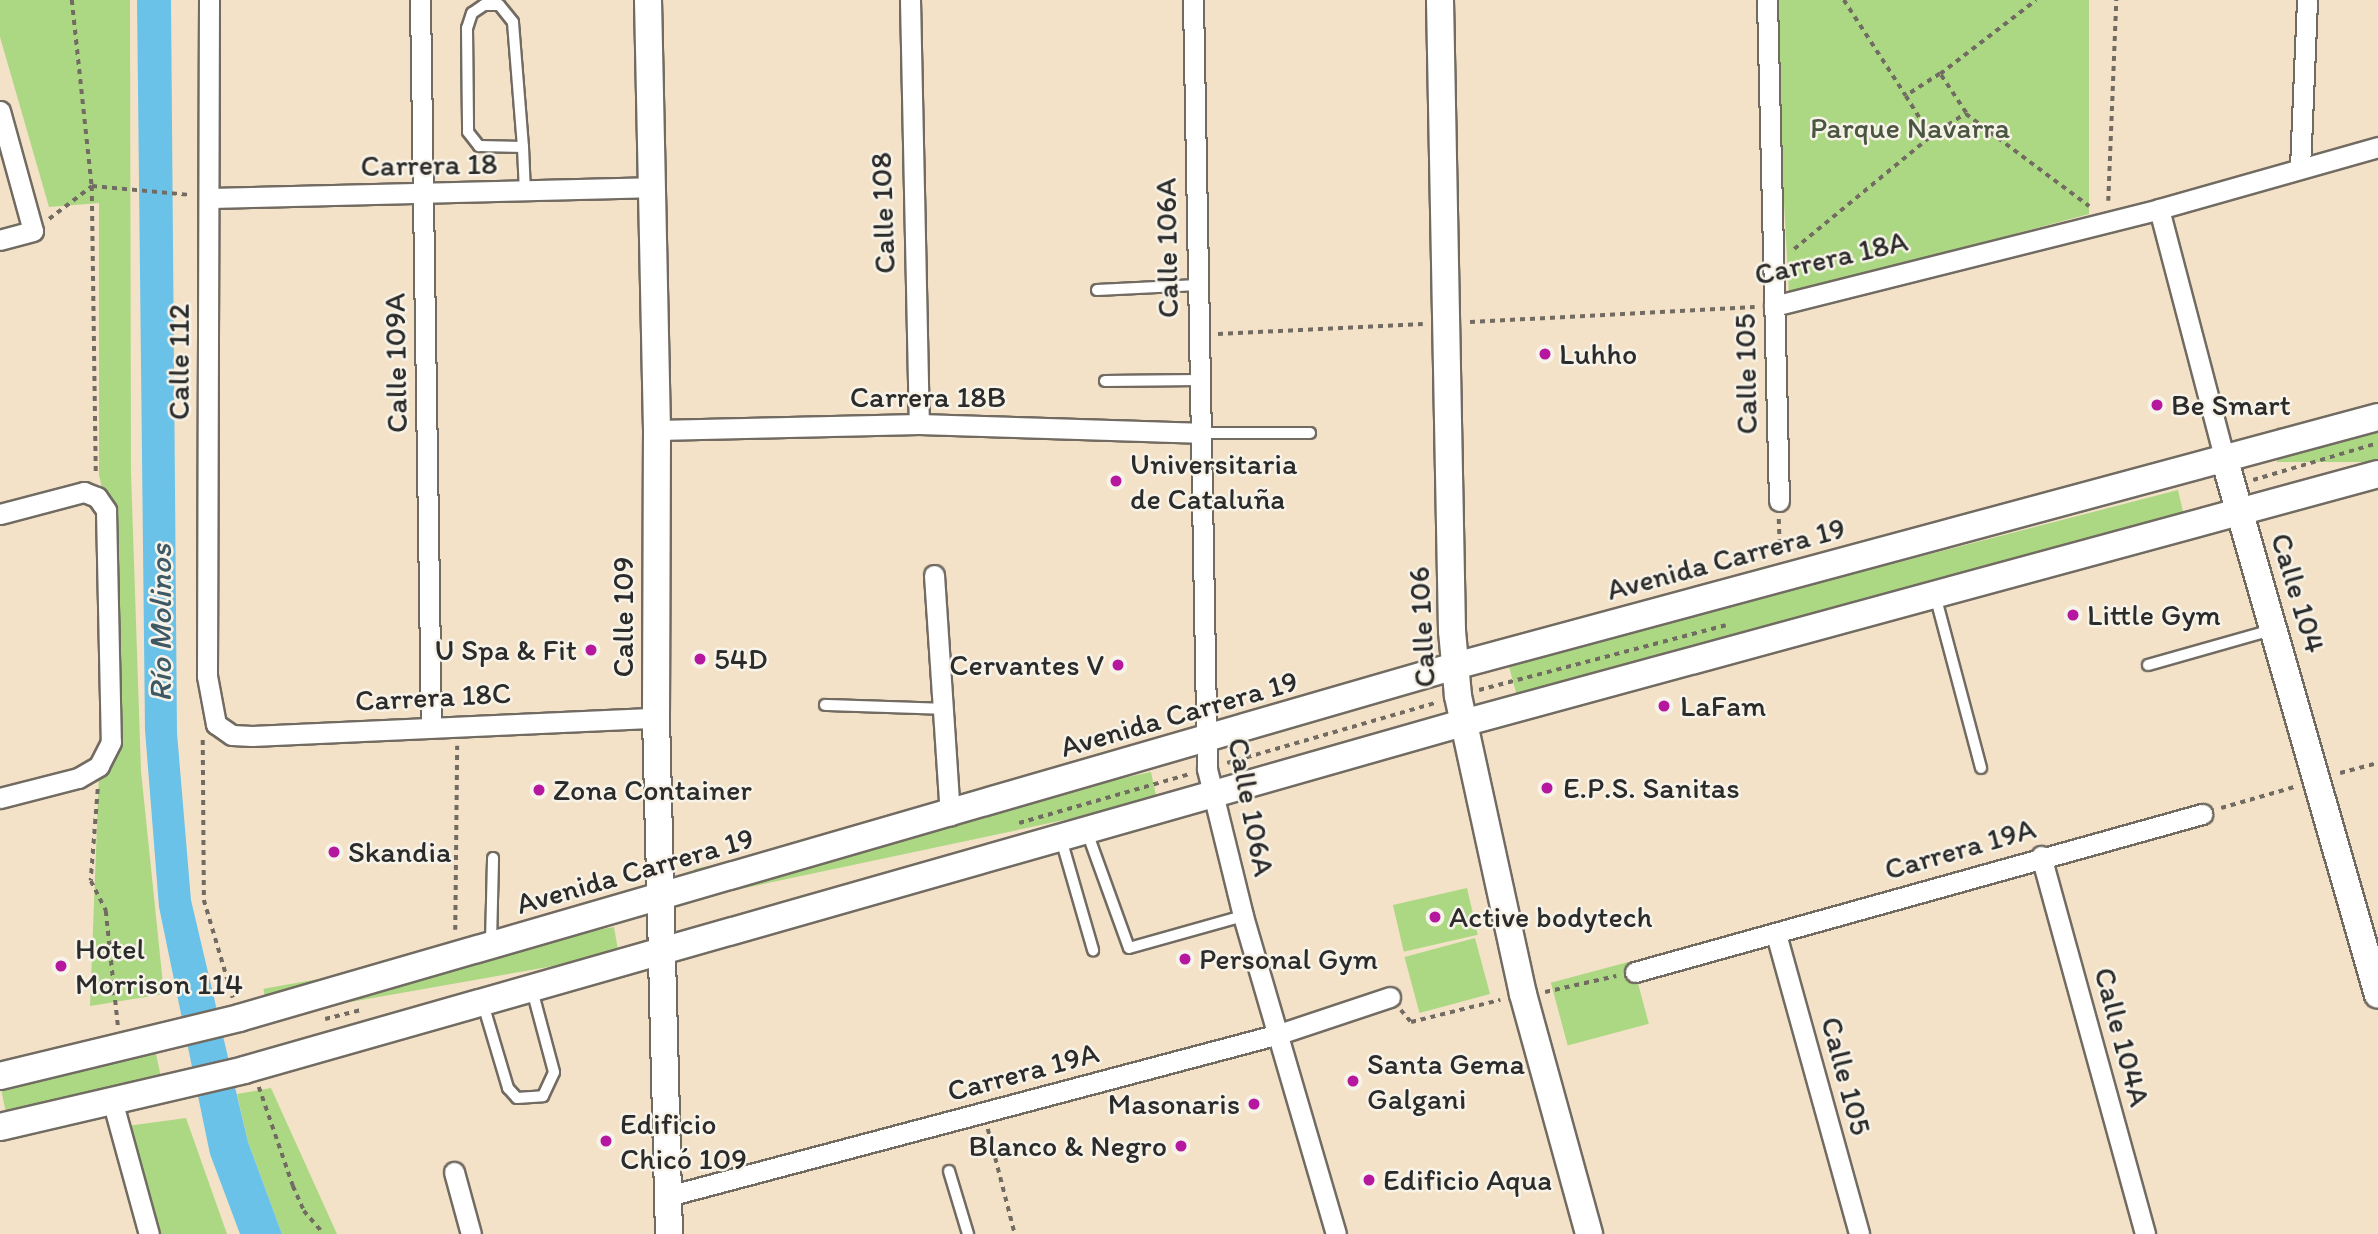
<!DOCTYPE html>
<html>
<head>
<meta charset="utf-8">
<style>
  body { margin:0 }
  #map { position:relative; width:2378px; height:1234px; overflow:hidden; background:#f4e2c8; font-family:Itim,sans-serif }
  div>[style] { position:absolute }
  .green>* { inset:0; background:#acd884; transform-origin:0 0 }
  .water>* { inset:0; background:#6bc2e8 }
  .path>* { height:3.5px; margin-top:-1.75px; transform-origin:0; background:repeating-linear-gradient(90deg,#716b62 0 5px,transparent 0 10px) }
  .roads { filter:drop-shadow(2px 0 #716b62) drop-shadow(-2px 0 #716b62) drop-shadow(0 2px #716b62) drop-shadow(0 -2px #716b62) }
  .lane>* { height:10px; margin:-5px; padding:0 5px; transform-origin:5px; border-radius:5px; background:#fff }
  .street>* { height:19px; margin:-9.5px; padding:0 9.5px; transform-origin:9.5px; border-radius:9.5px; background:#fff }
  .secondary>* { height:26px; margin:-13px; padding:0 13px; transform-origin:13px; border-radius:13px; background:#fff }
  .dots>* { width:19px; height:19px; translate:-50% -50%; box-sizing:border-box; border:4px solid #f7f3e8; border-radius:50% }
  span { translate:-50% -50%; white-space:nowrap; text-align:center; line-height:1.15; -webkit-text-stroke:5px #f7f3e8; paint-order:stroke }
  .park-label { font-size:30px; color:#4b5641 }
  .street-label { font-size:30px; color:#2b2b2b }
  .poi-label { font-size:30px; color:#2b2b2b }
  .left { translate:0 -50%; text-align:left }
  .right { translate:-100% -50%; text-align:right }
  .water-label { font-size:32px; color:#3e5864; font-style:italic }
</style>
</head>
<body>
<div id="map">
  <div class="green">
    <i style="clip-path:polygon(0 0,130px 0,131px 473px,141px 771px,164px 994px,90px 1006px,99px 774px,118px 751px,108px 514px,99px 475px,99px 203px,49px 207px,0 37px)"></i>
    <i style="clip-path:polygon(1773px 0,2089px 0,2089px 214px,1789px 294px)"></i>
    <i style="left:2378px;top:427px;width:35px;height:101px;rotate:90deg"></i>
    <i style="clip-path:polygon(2178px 490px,2184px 516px,1517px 696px,1508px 663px)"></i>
    <i style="left:1151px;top:772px;width:29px;height:467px;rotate:78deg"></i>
    <i style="left:1467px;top:888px;width:48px;height:76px;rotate:77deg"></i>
    <i style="left:614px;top:927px;width:28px;height:356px;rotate:80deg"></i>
    <i style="left:1475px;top:938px;width:58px;height:73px;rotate:75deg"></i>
    <i style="left:1632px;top:961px;width:65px;height:84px;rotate:75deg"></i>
    <i style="left:155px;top:1049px;width:29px;height:159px;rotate:78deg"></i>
    <i style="clip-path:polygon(271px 1088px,337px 1234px,282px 1234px,248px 1142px,237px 1094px)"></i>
    <i style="clip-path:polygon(186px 1118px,227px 1234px,157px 1234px,127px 1126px)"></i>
  </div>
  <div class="water">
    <i style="clip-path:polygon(137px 0,171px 0,177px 733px,191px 900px,248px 1142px,282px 1234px,240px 1234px,210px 1154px,159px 907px,145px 730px)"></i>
  </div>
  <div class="path">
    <i style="left:72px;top:0;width:187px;rotate:83.9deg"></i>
    <i style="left:92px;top:186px;width:290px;rotate:89.2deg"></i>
    <i style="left:1844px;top:0;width:114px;rotate:57.1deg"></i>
    <i style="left:1940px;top:74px;width:121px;rotate:-37.6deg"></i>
    <i style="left:1966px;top:114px;width:154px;rotate:36.8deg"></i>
    <i style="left:2108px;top:201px;width:201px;rotate:-87.7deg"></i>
    <i style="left:49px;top:219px;width:54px;rotate:-37.5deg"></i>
    <i style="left:92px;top:186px;width:98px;rotate:5.2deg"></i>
    <i style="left:1794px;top:249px;width:178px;rotate:-39.5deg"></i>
    <i style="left:1931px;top:136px;width:42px;rotate:-33.3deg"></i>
    <i style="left:1966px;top:113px;width:47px;rotate:-123.7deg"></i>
    <i style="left:1940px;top:74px;width:40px;rotate:147.1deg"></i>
    <i style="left:1906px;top:96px;width:47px;rotate:58deg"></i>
    <i style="left:1470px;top:322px;width:285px;rotate:-3deg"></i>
    <i style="left:1218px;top:334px;width:205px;rotate:-2.8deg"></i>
    <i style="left:2253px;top:480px;width:130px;rotate:-16.5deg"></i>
    <i style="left:1779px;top:519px;width:37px;rotate:88deg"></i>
    <i style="left:1479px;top:690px;width:255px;rotate:-14.7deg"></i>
    <i style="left:203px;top:740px;width:160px;rotate:89.6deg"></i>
    <i style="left:204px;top:900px;width:102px;rotate:73.5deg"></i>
    <i style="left:1227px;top:763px;width:216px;rotate:-16.1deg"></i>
    <i style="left:2340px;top:773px;width:39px;rotate:-15deg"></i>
    <i style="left:98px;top:789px;width:92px;rotate:94.4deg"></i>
    <i style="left:91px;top:881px;width:34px;rotate:63deg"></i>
    <i style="left:106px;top:911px;width:116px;rotate:84deg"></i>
    <i style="left:2221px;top:808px;width:76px;rotate:-16deg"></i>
    <i style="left:1019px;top:823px;width:178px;rotate:-16deg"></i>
    <i style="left:455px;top:930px;width:184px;rotate:-89.4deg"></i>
    <i style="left:1545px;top:992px;width:73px;rotate:-12.7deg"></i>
    <i style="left:1401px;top:1010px;width:16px;rotate:50deg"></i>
    <i style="left:1411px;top:1022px;width:92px;rotate:-13.9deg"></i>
    <i style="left:325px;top:1019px;width:38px;rotate:-14deg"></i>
    <i style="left:259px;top:1087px;width:105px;rotate:71deg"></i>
    <i style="left:293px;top:1186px;width:27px;rotate:66deg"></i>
    <i style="left:304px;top:1211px;width:30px;rotate:49deg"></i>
    <i style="left:988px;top:1129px;width:108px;rotate:75.6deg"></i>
  </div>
  <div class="roads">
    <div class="lane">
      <i style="left:523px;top:147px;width:125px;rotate:-94.6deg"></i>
      <i style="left:513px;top:22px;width:22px;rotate:-129deg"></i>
      <i style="left:499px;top:5px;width:15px;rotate:180deg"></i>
      <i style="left:484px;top:5px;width:14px;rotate:146deg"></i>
      <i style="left:472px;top:13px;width:16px;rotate:108deg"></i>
      <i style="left:467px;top:28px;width:104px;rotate:89.4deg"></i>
      <i style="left:468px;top:132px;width:18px;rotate:52deg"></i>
      <i style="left:479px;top:146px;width:44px;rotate:1.3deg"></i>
      <i style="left:523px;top:147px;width:45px;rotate:87.5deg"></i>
      <i style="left:1097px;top:290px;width:101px;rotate:-2.8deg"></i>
      <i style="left:1105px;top:381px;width:94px;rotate:-0.6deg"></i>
      <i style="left:1199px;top:433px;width:111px"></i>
      <i style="left:1935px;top:595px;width:179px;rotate:75.1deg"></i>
      <i style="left:2148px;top:665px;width:129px;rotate:-15.8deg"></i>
      <i style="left:825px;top:705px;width:118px;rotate:1.9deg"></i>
      <i style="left:1087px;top:832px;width:123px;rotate:70.1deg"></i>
      <i style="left:1129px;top:948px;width:118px;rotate:-15.7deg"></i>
      <i style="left:1061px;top:839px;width:116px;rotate:73.9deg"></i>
      <i style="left:491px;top:942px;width:84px;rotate:-88.6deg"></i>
      <i style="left:483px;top:1004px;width:88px;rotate:73.4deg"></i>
      <i style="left:508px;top:1088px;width:13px;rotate:48deg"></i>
      <i style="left:517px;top:1098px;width:26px;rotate:-4deg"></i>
      <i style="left:543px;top:1096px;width:26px;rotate:-65deg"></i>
      <i style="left:554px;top:1072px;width:85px;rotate:-105deg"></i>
      <i style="left:949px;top:1171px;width:66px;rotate:73.2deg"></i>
    </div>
    <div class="street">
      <i style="left:209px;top:0;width:676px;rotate:90.17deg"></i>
      <i style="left:207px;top:676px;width:49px;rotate:79.4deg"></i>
      <i style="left:216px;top:724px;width:19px;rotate:35deg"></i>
      <i style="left:232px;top:735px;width:20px;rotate:3deg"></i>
      <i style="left:252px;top:736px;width:404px;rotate:-2.6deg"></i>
      <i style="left:420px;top:0;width:725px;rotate:89.13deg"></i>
      <i style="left:910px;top:0;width:424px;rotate:88.8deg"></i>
      <i style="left:1193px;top:0;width:769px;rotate:88.96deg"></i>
      <i style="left:1207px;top:769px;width:151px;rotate:76.2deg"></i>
      <i style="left:1243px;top:916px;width:331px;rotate:73.7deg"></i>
      <i style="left:1767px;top:0;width:501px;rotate:88.63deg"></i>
      <i style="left:0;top:111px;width:124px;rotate:74.6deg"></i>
      <i style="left:33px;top:231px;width:34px;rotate:165deg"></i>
      <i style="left:2300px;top:168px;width:168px;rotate:-87.6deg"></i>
      <i style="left:210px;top:198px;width:440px;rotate:-1.4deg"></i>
      <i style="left:2159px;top:209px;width:260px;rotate:75.3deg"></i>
      <i style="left:1774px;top:306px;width:397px;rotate:-14.1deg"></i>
      <i style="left:2159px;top:209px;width:228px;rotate:-15.8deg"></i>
      <i style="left:657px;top:430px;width:262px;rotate:-1.3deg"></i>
      <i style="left:919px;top:424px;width:280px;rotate:1.8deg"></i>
      <i style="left:0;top:514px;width:87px;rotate:-14.7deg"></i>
      <i style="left:84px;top:492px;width:14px;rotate:21deg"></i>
      <i style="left:97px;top:497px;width:16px;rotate:55deg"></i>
      <i style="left:106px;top:510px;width:232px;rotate:88.8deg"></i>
      <i style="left:111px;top:742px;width:27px;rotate:117deg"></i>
      <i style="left:99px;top:766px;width:24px;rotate:150deg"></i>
      <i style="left:78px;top:778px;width:81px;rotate:165.6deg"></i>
      <i style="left:934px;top:575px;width:241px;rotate:86.2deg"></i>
      <i style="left:2041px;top:856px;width:392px;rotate:74.6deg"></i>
      <i style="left:1776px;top:934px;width:311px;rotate:74.5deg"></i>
      <i style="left:1635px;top:972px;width:589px;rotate:-15.57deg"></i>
      <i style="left:112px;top:1100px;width:139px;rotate:74.6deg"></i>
      <i style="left:454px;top:1172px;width:64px;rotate:74.7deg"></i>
      <i style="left:668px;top:1196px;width:632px;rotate:-14.85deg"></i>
      <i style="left:1279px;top:1034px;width:117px;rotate:-18.4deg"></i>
    </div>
    <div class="secondary">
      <i style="left:648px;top:0;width:430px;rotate:88.8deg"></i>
      <i style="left:657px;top:430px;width:288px;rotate:90.2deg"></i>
      <i style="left:656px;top:718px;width:516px;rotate:88.56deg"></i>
      <i style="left:1440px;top:0;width:631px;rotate:88.91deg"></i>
      <i style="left:1452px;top:631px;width:65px;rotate:84.7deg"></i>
      <i style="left:1458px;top:696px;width:305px;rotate:77.7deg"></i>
      <i style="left:1523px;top:994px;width:249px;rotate:74.6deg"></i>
      <i style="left:2225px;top:461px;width:555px;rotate:74.01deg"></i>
      <i style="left:0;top:1076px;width:246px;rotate:-13.6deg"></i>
      <i style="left:239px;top:1018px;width:1266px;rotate:-16.14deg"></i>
      <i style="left:1455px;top:666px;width:956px;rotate:-15.1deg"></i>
      <i style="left:0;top:1127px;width:251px;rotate:-13.1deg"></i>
      <i style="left:244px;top:1070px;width:1267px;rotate:-15.89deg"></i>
      <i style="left:1463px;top:723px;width:948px;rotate:-15.22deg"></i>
    </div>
  </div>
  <div class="dots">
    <i style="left:1545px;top:354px;background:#b5179e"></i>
    <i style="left:2157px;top:405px;background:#b5179e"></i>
    <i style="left:1116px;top:481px;background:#b5179e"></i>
    <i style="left:2073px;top:615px;background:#b5179e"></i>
    <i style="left:591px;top:650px;background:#b5179e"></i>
    <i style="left:700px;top:659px;background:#b5179e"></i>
    <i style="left:1118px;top:665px;background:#b5179e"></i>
    <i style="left:1664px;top:706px;background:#b5179e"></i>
    <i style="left:1547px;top:788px;background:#b5179e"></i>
    <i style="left:539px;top:790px;background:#b5179e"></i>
    <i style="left:334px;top:852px;background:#b5179e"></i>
    <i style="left:1435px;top:917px;background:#b5179e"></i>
    <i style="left:1185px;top:959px;background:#b5179e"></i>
    <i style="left:61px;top:966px;background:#b5179e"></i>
    <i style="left:1353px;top:1081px;background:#b5179e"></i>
    <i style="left:1254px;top:1104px;background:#b5179e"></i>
    <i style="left:606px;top:1141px;background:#b5179e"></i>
    <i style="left:1181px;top:1146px;background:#b5179e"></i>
    <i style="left:1369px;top:1180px;background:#b5179e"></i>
  </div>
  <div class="park-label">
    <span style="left:1910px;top:128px">Parque Navarra</span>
  </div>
  <div class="street-label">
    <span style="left:429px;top:165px;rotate:-1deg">Carrera 18</span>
    <span style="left:883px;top:213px;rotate:-92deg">Calle 108</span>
    <span style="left:1167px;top:248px;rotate:-91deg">Calle 106A</span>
    <span style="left:1831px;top:258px;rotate:-13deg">Carrera 18A</span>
    <span style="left:179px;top:362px;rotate:-90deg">Calle 112</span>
    <span style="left:396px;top:363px;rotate:-91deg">Calle 109A</span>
    <span style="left:1746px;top:374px;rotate:-91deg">Calle 105</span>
    <span style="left:928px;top:397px">Carrera 18B</span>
    <span style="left:1726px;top:559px;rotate:-15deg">Avenida Carrera 19</span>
    <span style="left:2298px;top:593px;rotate:73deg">Calle 104</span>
    <span style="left:623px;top:617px;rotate:-90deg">Calle 109</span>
    <span style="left:1422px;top:627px;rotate:-93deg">Calle 106</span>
    <span style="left:433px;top:697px;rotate:-3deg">Carrera 18C</span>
    <span style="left:1179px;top:714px;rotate:-16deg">Avenida Carrera 19</span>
    <span style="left:1251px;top:807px;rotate:79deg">Calle 106A</span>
    <span style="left:1960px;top:849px;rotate:-16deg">Carrera 19A</span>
    <span style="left:635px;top:871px;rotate:-16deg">Avenida Carrera 19</span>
    <span style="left:2122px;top:1037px;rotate:75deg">Calle 104A</span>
    <span style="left:1023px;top:1072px;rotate:-15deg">Carrera 19A</span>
    <span style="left:1846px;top:1076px;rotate:75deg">Calle 105</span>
  </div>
  <div class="poi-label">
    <span class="left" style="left:1559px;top:354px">Luhho</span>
    <span class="left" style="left:2171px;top:405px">Be Smart</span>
    <span class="left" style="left:1130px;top:481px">Universitaria<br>de Cataluña</span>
    <span class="left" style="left:2087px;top:615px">Little Gym</span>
    <span class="right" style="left:577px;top:650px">U Spa &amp; Fit</span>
    <span class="left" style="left:714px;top:659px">54D</span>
    <span class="right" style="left:1104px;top:665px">Cervantes V</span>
    <span class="left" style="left:1680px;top:706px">LaFam</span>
    <span class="left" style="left:1563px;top:788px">E.P.S. Sanitas</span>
    <span class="left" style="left:553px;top:790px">Zona Container</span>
    <span class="left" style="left:348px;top:852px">Skandia</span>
    <span class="left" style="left:1449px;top:917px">Active bodytech</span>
    <span class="left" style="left:75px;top:966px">Hotel<br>Morrison 114</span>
    <span class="left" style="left:1199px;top:959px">Personal Gym</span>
    <span class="left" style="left:1367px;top:1081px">Santa Gema<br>Galgani</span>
    <span class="right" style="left:1240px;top:1104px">Masonaris</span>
    <span class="left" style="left:620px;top:1141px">Edificio<br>Chicó 109</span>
    <span class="right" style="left:1167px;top:1146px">Blanco &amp; Negro</span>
    <span class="left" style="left:1383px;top:1180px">Edificio Aqua</span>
  </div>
  <div class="water-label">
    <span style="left:160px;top:623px;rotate:-90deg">Río Molinos</span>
  </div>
</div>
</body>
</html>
